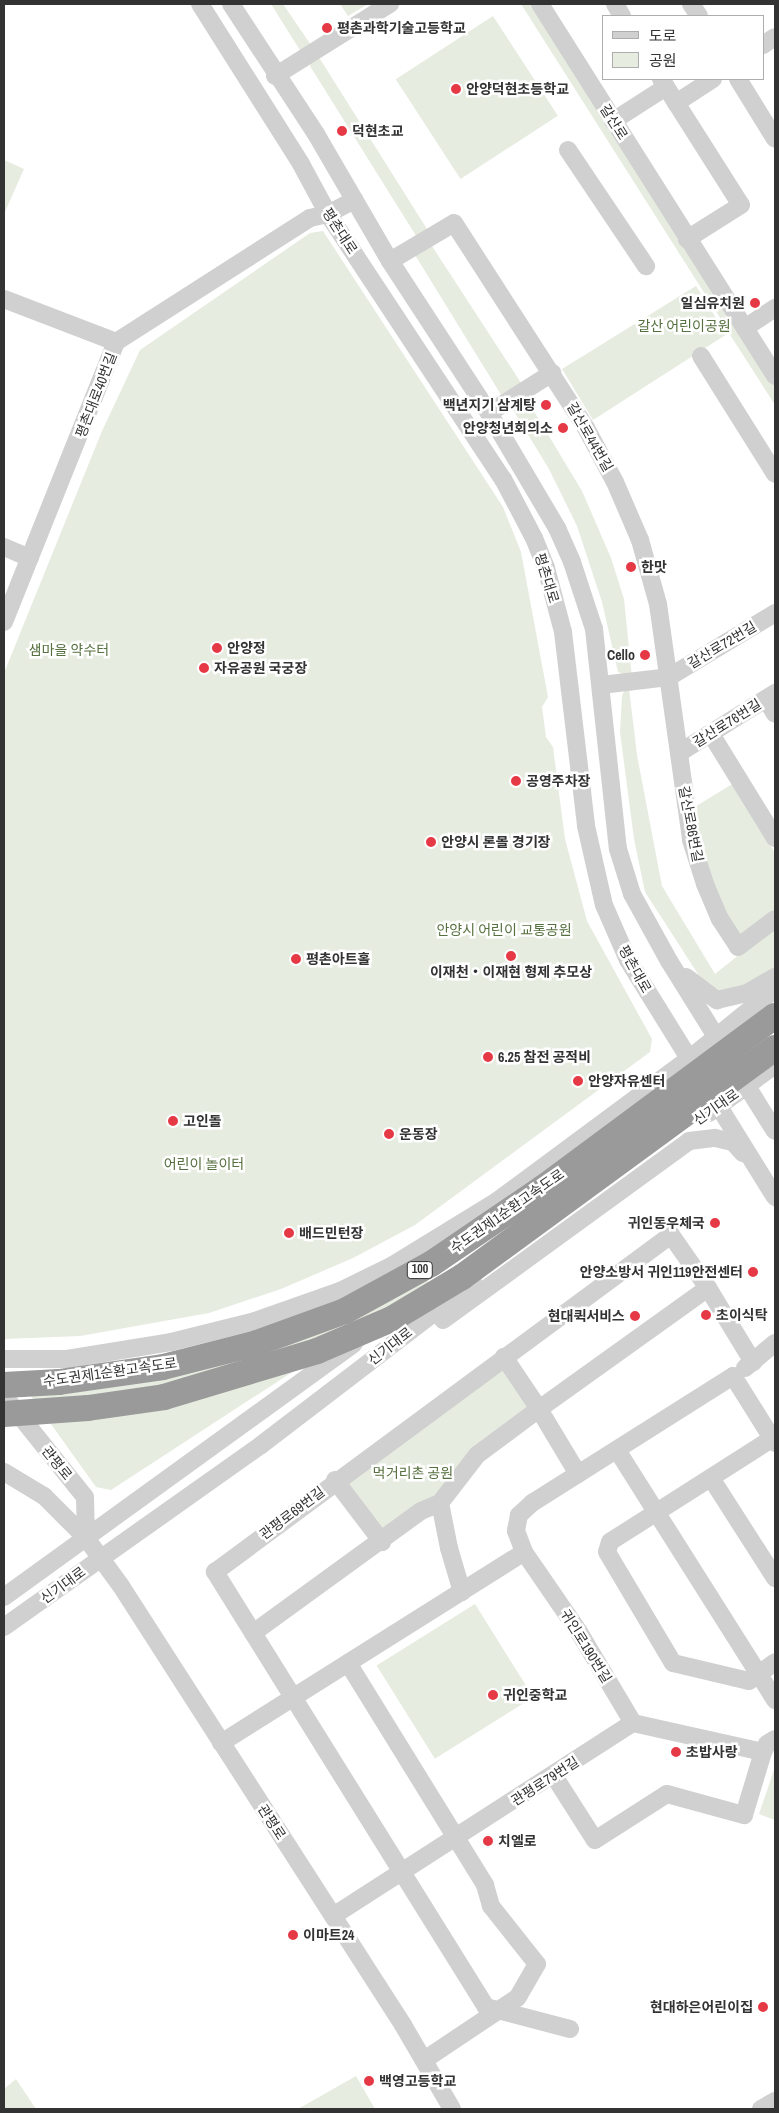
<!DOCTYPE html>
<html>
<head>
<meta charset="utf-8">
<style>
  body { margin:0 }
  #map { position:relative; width:779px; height:2113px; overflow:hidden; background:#fff; font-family:"Archivo Narrow","Noto Sans KR",sans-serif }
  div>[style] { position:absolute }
  .green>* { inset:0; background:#e6ecdf; transform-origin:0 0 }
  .minor>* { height:18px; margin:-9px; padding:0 9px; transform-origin:9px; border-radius:9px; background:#d0d0d0 }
  .highway>* { height:26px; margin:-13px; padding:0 13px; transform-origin:13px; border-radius:13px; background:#9a9a9a }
  .dots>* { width:14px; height:14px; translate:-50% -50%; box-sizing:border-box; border:2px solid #fff; border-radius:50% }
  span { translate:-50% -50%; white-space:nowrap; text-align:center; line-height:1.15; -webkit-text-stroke:5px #fff; paint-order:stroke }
  .shield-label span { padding:1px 4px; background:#fff; border:1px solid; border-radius:4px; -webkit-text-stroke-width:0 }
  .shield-label { font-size:12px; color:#333; font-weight:700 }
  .poi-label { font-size:14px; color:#333; font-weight:700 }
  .left { translate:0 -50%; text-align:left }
  .right { translate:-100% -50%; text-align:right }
  .street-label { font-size:14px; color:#333 }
  .park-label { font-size:14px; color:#56703f }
  .frame { position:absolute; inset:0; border:5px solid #333; pointer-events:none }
  .legend { position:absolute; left:602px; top:15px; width:162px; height:65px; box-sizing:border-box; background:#fff; border:1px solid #adadad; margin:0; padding:6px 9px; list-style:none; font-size:15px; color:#333 }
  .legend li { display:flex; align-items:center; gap:10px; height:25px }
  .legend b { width:25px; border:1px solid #adadad }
</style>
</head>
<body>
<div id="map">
  <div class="green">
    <i style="clip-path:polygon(271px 4px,283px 4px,315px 51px,432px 237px,418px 239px,310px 66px,315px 52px,303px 55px)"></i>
    <i style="clip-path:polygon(340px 4px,368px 4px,348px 16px)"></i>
    <i style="clip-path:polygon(521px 4px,536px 4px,775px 381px,775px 405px,727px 330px,727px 334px,593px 420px,562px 369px,696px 286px,721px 326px,724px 324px)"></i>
    <i style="left:493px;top:16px;width:119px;height:116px;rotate:57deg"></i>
    <i style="clip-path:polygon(4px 160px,24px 169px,4px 214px)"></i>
    <i style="clip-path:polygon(323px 231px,503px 507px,521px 552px,548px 697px,542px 707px,546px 737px,553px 747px,565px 839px,587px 921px,652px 1039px,650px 1052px,415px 1225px,353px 1258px,281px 1289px,209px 1313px,80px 1336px,4px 1339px,4px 673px,102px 431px,140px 350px,310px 233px)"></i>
    <i style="clip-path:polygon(430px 243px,525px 389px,503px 398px,415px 255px)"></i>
    <i style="clip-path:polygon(526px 398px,582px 491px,611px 558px,624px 599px,632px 678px,618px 672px,602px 602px,577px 526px,549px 469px,513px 410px,513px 405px)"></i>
    <i style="clip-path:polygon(629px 688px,637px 755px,662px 886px,715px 974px,775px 926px,775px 970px,743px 994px,719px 995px,705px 985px,645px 892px,634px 839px,620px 732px,622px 696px,625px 689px)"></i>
    <i style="clip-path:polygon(734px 783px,775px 853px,775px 910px,738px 937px,705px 866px,693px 808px)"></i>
    <i style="clip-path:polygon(422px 1274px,429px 1283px,111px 1490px,96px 1487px,23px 1385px,173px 1368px)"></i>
    <i style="clip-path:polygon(504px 1362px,531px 1407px,438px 1501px,385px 1533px,345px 1481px)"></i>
    <i style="left:475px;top:1604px;width:110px;height:116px;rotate:58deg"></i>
    <i style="clip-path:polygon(775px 1767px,775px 1820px,759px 1814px)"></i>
    <i style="clip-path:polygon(356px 2076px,375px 2109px,298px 2109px)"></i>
    <i style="clip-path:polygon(16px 2079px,36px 2109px,4px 2109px,4px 2089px)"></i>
  </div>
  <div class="minor">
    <i style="left:200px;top:4px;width:189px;rotate:57.7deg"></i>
    <i style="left:301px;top:164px;width:57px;rotate:61.6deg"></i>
    <i style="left:328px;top:214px;width:318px;rotate:56.6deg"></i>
    <i style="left:503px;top:479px;width:67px;rotate:62.3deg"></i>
    <i style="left:534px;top:538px;width:32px;rotate:68deg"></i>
    <i style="left:546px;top:568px;width:66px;rotate:75.1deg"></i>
    <i style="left:563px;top:632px;width:195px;rotate:83.2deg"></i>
    <i style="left:586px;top:826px;width:81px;rotate:77.2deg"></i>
    <i style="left:604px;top:905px;width:60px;rotate:66.4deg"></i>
    <i style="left:628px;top:960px;width:279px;rotate:58.2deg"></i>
    <i style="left:231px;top:4px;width:155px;rotate:56.8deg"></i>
    <i style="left:316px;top:134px;width:147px;rotate:59.8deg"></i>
    <i style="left:390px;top:261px;width:181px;rotate:56.9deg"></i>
    <i style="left:489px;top:413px;width:134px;rotate:59.4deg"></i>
    <i style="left:557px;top:528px;width:37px;rotate:66deg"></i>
    <i style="left:572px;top:562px;width:71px;rotate:71.8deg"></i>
    <i style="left:594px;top:629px;width:221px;rotate:83.8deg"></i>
    <i style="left:618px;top:849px;width:47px;rotate:72.7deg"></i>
    <i style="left:632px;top:894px;width:77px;rotate:61.1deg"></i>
    <i style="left:669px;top:961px;width:200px;rotate:58.1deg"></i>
    <i style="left:540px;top:4px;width:440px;rotate:57.7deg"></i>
    <i style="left:615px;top:4px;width:14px;rotate:60deg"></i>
    <i style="left:691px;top:4px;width:14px;rotate:56deg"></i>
    <i style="left:763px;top:45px;width:14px;rotate:-34deg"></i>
    <i style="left:275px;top:76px;width:136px;rotate:-32.1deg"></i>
    <i style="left:661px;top:79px;width:149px;rotate:57.6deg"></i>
    <i style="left:741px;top:205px;width:64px;rotate:147.8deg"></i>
    <i style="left:738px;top:79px;width:70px;rotate:58.3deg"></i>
    <i style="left:676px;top:103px;width:44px;rotate:-33deg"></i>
    <i style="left:613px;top:121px;width:63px;rotate:-32.7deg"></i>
    <i style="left:568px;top:150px;width:140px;rotate:56.1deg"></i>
    <i style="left:390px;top:261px;width:74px;rotate:-30.7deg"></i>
    <i style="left:454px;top:223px;width:244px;rotate:57.2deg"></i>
    <i style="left:586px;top:428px;width:61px;rotate:61.8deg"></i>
    <i style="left:615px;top:482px;width:63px;rotate:66.7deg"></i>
    <i style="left:640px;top:540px;width:66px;rotate:74.3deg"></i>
    <i style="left:658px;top:604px;width:238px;rotate:82deg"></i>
    <i style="left:691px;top:840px;width:46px;rotate:72.3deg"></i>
    <i style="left:705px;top:884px;width:38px;rotate:67deg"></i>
    <i style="left:720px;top:919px;width:33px;rotate:57deg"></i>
    <i style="left:738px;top:947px;width:46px;rotate:-37.1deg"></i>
    <i style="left:4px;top:299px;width:120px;rotate:21deg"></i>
    <i style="left:745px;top:328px;width:36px;rotate:-34deg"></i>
    <i style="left:701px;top:356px;width:139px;rotate:57.9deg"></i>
    <i style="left:489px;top:413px;width:75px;rotate:-32.4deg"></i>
    <i style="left:4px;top:547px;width:28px;rotate:23deg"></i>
    <i style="left:4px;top:622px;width:302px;rotate:-68.2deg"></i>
    <i style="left:116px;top:342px;width:230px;rotate:-32.6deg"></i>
    <i style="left:310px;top:218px;width:18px;rotate:-13deg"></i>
    <i style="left:328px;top:214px;width:30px;rotate:-28deg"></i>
    <i style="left:601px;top:685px;width:68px;rotate:-6.7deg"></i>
    <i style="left:669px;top:677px;width:124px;rotate:-31.1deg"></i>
    <i style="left:766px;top:699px;width:17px;rotate:59deg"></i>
    <i style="left:711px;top:734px;width:122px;rotate:58.4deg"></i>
    <i style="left:679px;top:753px;width:113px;rotate:-32deg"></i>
    <i style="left:686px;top:977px;width:39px;rotate:37deg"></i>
    <i style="left:717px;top:1000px;width:31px;rotate:-13deg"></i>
    <i style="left:747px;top:993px;width:32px;rotate:-30deg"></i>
    <i style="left:709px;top:1113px;width:82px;rotate:-36deg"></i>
    <i style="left:443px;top:1320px;width:304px;rotate:-36deg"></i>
    <i style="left:689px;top:1141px;width:26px;rotate:-7deg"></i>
    <i style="left:715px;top:1138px;width:18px;rotate:13deg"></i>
    <i style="left:733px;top:1142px;width:15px;rotate:48deg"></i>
    <i style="left:4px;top:1359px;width:63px"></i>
    <i style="left:67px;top:1359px;width:105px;rotate:-9.3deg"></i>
    <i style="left:171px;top:1342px;width:87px;rotate:-14deg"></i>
    <i style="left:255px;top:1321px;width:90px;rotate:-19.4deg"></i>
    <i style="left:340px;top:1291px;width:59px;rotate:-26.1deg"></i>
    <i style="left:393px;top:1265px;width:122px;rotate:-31.6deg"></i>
    <i style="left:497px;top:1201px;width:239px;rotate:-36.5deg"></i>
    <i style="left:689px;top:1059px;width:111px;rotate:-39.1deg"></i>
    <i style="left:745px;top:1368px;width:39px;rotate:-40deg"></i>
    <i style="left:4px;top:1396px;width:129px;rotate:51.3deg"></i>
    <i style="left:85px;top:1497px;width:41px;rotate:88.6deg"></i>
    <i style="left:773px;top:1438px;width:193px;rotate:147.5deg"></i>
    <i style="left:610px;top:1542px;width:10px;rotate:107deg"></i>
    <i style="left:607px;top:1552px;width:129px;rotate:59.3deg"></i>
    <i style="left:673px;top:1663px;width:78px;rotate:13.3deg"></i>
    <i style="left:749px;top:1681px;width:32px;rotate:-36deg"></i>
    <i style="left:775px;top:1443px;width:79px;rotate:-122.1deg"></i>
    <i style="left:733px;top:1376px;width:238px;rotate:147.7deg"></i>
    <i style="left:532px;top:1503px;width:18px;rotate:137deg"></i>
    <i style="left:519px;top:1515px;width:16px;rotate:101deg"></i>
    <i style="left:516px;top:1531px;width:22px;rotate:69deg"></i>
    <i style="left:524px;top:1552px;width:97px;rotate:55.5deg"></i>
    <i style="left:579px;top:1632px;width:106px;rotate:59.3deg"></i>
    <i style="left:633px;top:1723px;width:133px;rotate:12.6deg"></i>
    <i style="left:763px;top:1752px;width:9px;rotate:-63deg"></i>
    <i style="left:767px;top:1744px;width:9px;rotate:-32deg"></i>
    <i style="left:617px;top:1450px;width:296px;rotate:57.7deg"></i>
    <i style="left:4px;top:1472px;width:47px;rotate:31deg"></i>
    <i style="left:44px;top:1496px;width:59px;rotate:45deg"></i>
    <i style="left:86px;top:1538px;width:59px;rotate:53.9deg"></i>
    <i style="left:121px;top:1586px;width:522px;rotate:57.28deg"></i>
    <i style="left:403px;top:2025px;width:97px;rotate:59.7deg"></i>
    <i style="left:578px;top:1474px;width:76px;rotate:-121deg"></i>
    <i style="left:539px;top:1409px;width:208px;rotate:-35.6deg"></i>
    <i style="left:711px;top:1478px;width:119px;rotate:57.4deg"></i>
    <i style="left:335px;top:1480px;width:78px;rotate:52.8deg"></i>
    <i style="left:462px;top:1592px;width:46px;rotate:-106.5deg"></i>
    <i style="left:449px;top:1548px;width:46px;rotate:-101.3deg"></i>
    <i style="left:440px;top:1503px;width:61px;rotate:-52.4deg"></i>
    <i style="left:477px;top:1455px;width:77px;rotate:-36.6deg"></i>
    <i style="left:539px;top:1409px;width:63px;rotate:-123.9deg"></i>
    <i style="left:4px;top:1597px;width:432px;rotate:-35.9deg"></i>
    <i style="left:4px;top:1627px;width:315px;rotate:-35.3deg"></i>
    <i style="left:261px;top:1445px;width:267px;rotate:-37.4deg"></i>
    <i style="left:253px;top:1633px;width:208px;rotate:-36deg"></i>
    <i style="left:421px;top:1511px;width:21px;rotate:-23deg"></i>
    <i style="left:348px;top:1663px;width:261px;rotate:58.3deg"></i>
    <i style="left:485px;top:1885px;width:22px;rotate:74deg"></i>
    <i style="left:491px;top:1906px;width:74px;rotate:51.6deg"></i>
    <i style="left:537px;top:1964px;width:39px;rotate:120deg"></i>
    <i style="left:517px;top:1998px;width:112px;rotate:146.3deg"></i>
    <i style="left:221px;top:1743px;width:358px;rotate:-32.2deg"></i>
    <i style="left:554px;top:1776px;width:76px;rotate:57.4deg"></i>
    <i style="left:595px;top:1840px;width:85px;rotate:-32.6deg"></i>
    <i style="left:667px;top:1794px;width:80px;rotate:15.3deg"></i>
    <i style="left:744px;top:1815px;width:66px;rotate:-73.2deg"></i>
    <i style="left:333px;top:1916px;width:357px;rotate:-32.8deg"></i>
    <i style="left:570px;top:2029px;width:87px;rotate:-165.3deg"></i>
    <i style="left:486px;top:2007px;width:513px;rotate:-121.92deg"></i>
    <i style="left:215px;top:1572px;width:567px;rotate:-36.47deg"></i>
    <i style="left:671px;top:1235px;width:65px;rotate:55.1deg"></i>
    <i style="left:708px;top:1288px;width:87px;rotate:58.7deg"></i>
    <i style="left:761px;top:2109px;width:16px;rotate:-30deg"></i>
  </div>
  <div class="highway">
    <i style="left:4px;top:1385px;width:55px;rotate:-3.1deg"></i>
    <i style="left:59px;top:1382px;width:105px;rotate:-8.2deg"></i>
    <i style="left:163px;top:1367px;width:97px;rotate:-14.3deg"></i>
    <i style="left:257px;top:1343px;width:94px;rotate:-20deg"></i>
    <i style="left:345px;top:1311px;width:98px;rotate:-28.7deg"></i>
    <i style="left:431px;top:1264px;width:135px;rotate:-34.2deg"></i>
    <i style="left:543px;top:1188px;width:289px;rotate:-36.6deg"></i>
    <i style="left:4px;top:1414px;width:84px;rotate:-4.1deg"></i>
    <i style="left:88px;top:1408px;width:77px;rotate:-8.2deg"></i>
    <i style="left:164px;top:1397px;width:160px;rotate:-16.7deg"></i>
    <i style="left:317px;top:1351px;width:82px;rotate:-23.1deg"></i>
    <i style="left:392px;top:1319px;width:82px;rotate:-31deg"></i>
    <i style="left:462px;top:1277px;width:388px;rotate:-36.2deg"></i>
  </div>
  <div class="dots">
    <i style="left:327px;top:28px;background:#e63946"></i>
    <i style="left:456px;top:89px;background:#e63946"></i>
    <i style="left:342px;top:131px;background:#e63946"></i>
    <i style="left:755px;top:303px;background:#e63946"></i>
    <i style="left:546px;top:405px;background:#e63946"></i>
    <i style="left:563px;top:428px;background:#e63946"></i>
    <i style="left:631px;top:567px;background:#e63946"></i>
    <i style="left:217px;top:648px;background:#e63946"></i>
    <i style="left:645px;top:655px;background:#e63946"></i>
    <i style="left:204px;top:668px;background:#e63946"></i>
    <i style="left:516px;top:781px;background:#e63946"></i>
    <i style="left:431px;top:842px;background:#e63946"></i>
    <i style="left:511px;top:956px;background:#e63946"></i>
    <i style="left:296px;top:959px;background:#e63946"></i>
    <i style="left:488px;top:1057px;background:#e63946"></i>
    <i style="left:578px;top:1081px;background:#e63946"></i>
    <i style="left:173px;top:1121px;background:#e63946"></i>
    <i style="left:389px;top:1134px;background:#e63946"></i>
    <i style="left:715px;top:1223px;background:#e63946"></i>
    <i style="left:289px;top:1233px;background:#e63946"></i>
    <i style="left:753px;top:1272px;background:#e63946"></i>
    <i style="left:706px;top:1315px;background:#e63946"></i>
    <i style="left:635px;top:1316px;background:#e63946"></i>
    <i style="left:493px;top:1695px;background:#e63946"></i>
    <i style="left:676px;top:1752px;background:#e63946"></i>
    <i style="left:488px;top:1841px;background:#e63946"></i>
    <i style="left:293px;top:1935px;background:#e63946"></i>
    <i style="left:763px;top:2007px;background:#e63946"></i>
    <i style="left:369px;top:2081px;background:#e63946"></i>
  </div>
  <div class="shield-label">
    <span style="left:420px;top:1270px">100</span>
  </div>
  <div class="poi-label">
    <span class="left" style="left:337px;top:28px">평촌과학기술고등학교</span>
    <span class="left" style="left:466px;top:89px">안양덕현초등학교</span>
    <span class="left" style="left:352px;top:131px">덕현초교</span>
    <span class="right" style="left:745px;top:303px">일심유치원</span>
    <span class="right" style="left:536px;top:405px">백년지기 삼계탕</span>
    <span class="right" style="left:553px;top:428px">안양청년회의소</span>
    <span class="left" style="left:641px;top:567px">한맛</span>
    <span class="left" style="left:227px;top:648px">안양정</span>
    <span class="right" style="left:635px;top:655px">Cello</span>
    <span class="left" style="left:214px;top:668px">자유공원 국궁장</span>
    <span class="left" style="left:526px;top:781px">공영주차장</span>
    <span class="left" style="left:441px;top:842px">안양시 론볼 경기장</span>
    <span class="left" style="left:306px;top:959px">평촌아트홀</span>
    <span style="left:511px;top:972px">이재천・이재현 형제 추모상</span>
    <span class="left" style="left:498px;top:1057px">6.25 참전 공적비</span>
    <span class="left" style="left:588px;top:1081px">안양자유센터</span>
    <span class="left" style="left:183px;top:1121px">고인돌</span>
    <span class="left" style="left:399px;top:1134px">운동장</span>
    <span class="right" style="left:705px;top:1223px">귀인동우체국</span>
    <span class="left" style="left:299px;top:1233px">배드민턴장</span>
    <span class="right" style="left:743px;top:1272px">안양소방서 귀인119안전센터</span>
    <span class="left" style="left:716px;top:1315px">초이식탁</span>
    <span class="right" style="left:625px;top:1316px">현대퀵서비스</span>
    <span class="left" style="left:503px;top:1695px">귀인중학교</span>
    <span class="left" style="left:686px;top:1752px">초밥사랑</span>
    <span class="left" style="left:498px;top:1841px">치엘로</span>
    <span class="left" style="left:303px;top:1935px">이마트24</span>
    <span class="right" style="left:753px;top:2007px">현대하은어린이집</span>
    <span class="left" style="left:379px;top:2081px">백영고등학교</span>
  </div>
  <div class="street-label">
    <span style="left:614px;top:122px;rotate:58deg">갈산로</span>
    <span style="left:340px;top:231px;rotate:57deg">평촌대로</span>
    <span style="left:96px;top:395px;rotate:-69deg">평촌대로40번길</span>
    <span style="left:590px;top:437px;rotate:60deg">갈산로44번길</span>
    <span style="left:547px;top:578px;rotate:73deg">평촌대로</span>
    <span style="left:722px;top:645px;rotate:-31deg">갈산로72번길</span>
    <span style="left:727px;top:723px;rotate:-32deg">갈산로76번길</span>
    <span style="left:691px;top:824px;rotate:79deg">갈산로86번길</span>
    <span style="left:635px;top:969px;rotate:61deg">평촌대로</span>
    <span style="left:716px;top:1107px;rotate:-35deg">신기대로</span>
    <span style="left:507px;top:1211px;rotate:-35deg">수도권제1순환고속도로</span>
    <span style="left:390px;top:1346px;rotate:-38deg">신기대로</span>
    <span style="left:110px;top:1372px;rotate:-8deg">수도권제1순환고속도로</span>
    <span style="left:57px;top:1463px;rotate:51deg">관평로</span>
    <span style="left:292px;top:1513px;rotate:-37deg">관평로69번길</span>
    <span style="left:63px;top:1585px;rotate:-36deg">신기대로</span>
    <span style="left:586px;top:1646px;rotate:58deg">귀인로190번길</span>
    <span style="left:545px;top:1781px;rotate:-33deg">관평로79번길</span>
    <span style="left:272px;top:1822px;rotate:57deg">관평로</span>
  </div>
  <div class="park-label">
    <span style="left:684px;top:326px">갈산 어린이공원</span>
    <span style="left:69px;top:650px">샘마을 약수터</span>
    <span style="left:504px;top:930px">안양시 어린이 교통공원</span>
    <span style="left:204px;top:1164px">어린이 놀이터</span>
    <span style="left:413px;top:1473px">먹거리촌 공원</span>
  </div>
  <div class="frame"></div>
  <ul class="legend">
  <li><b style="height:6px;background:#d0d0d0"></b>도로</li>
  <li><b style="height:14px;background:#e6ecdf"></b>공원</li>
  </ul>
</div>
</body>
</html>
